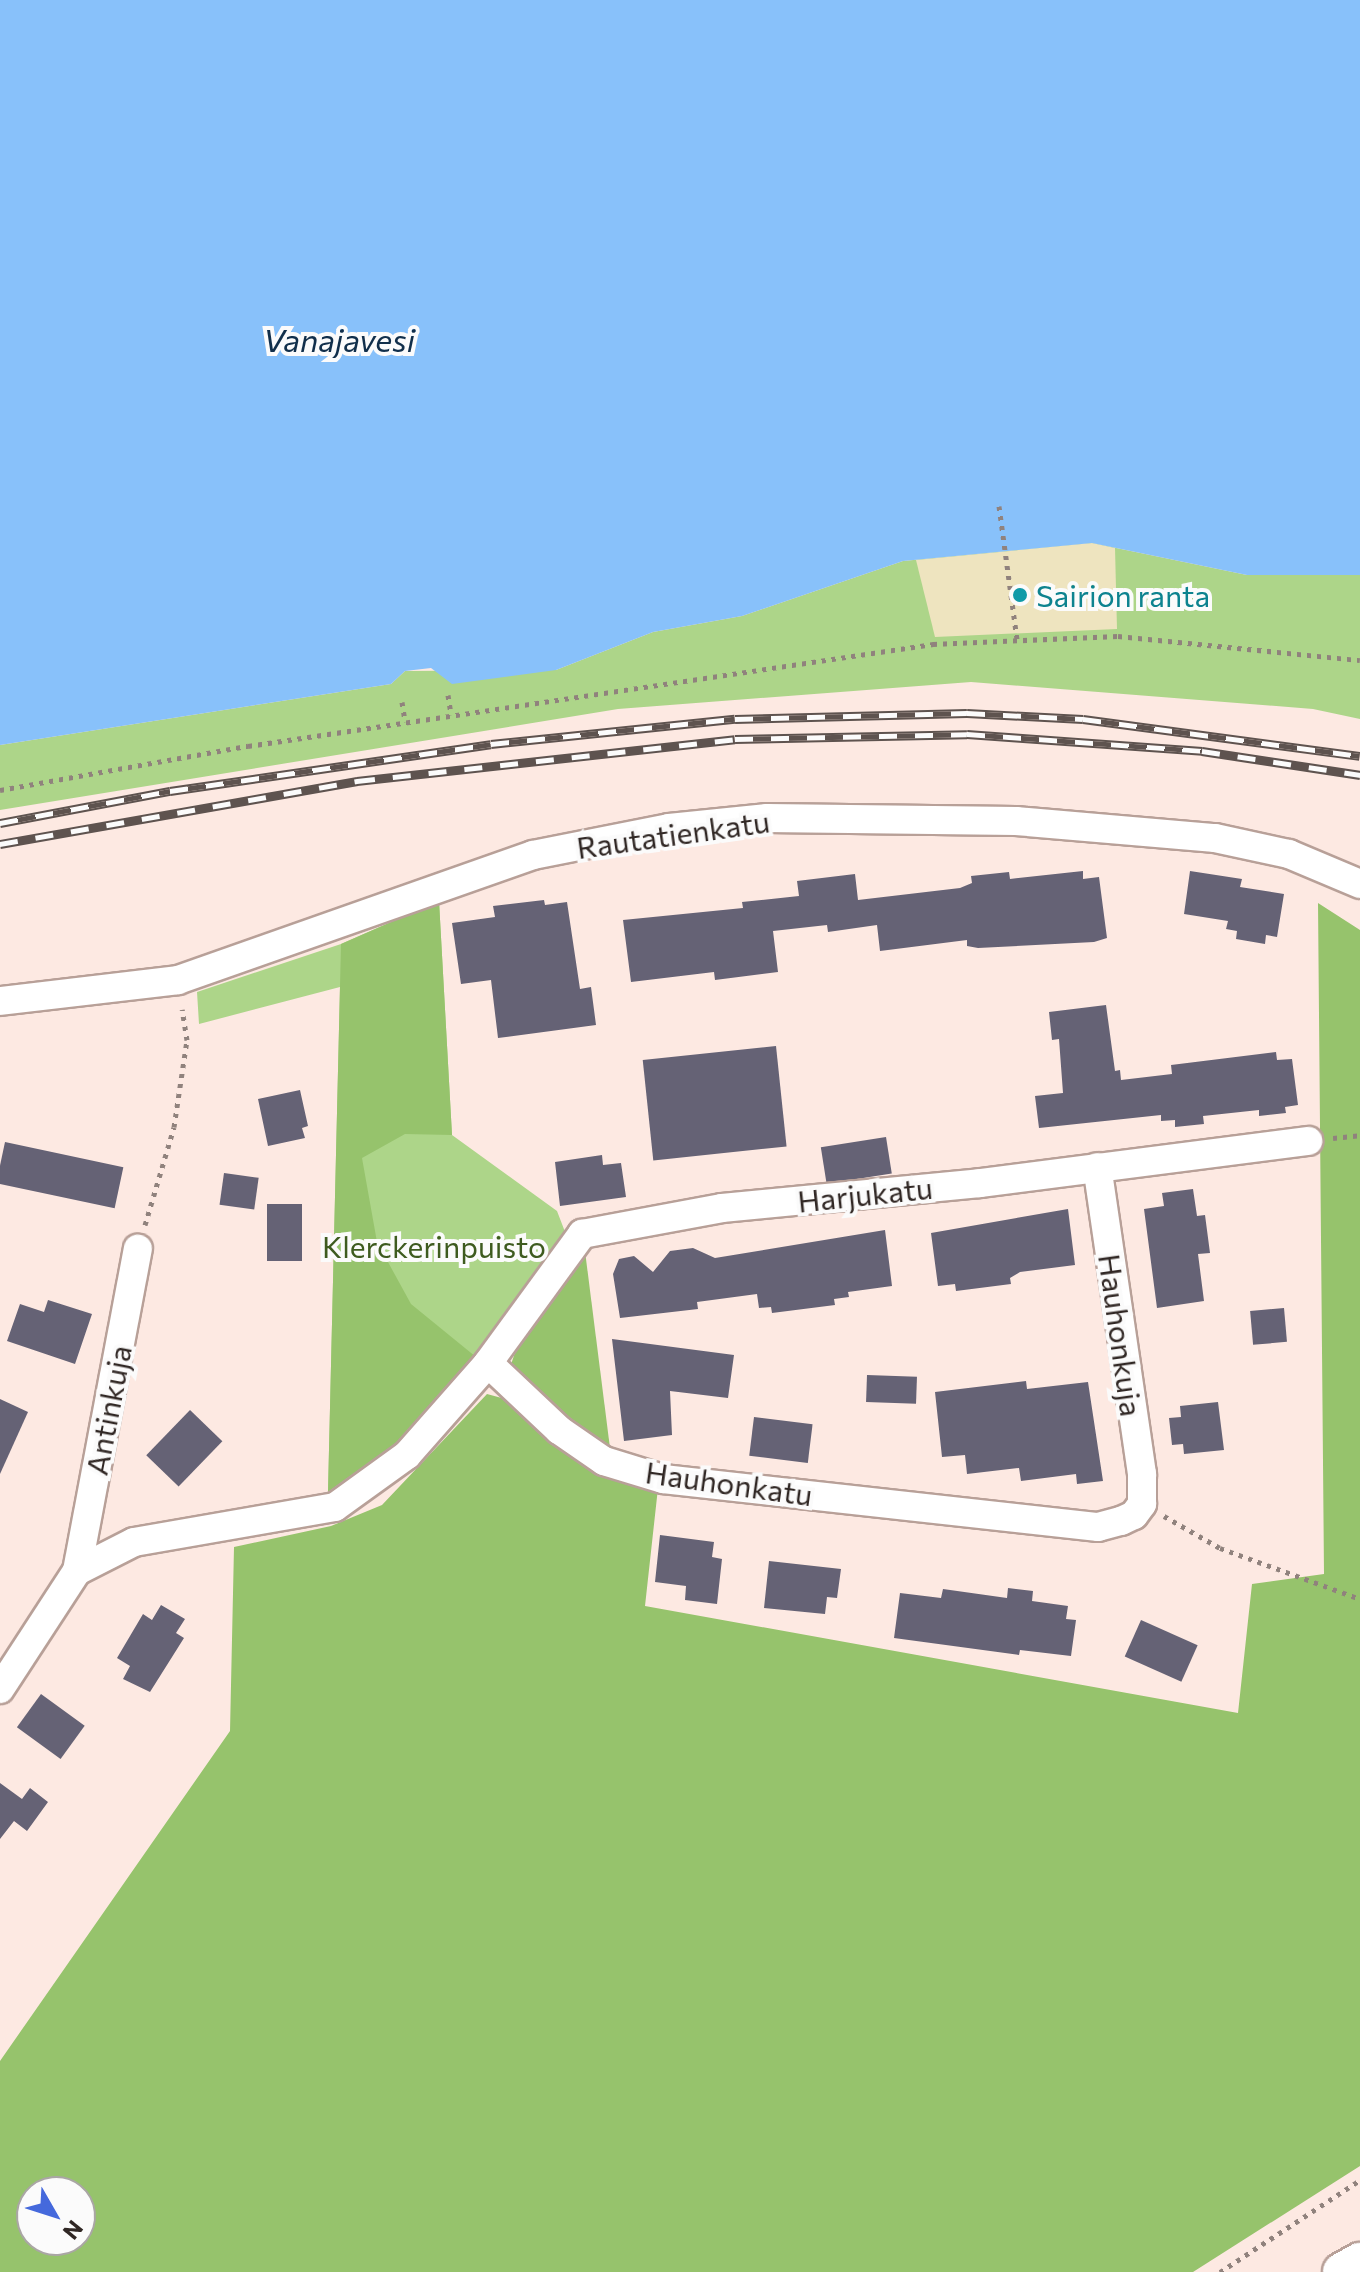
<!DOCTYPE html>
<html>
<head>
<meta charset="utf-8">
<style>
  body { margin:0 }
  #map { position:relative; width:1360px; height:2272px; overflow:hidden; background:#fde9e2; font-family:Commissioner,sans-serif }
  div>[style] { position:absolute }
  .green>* { inset:0; background:#add589 }
  .forest>* { inset:0; background:#96c36c }
  .sand>* { inset:0; background:#eee4bf }
  .water>* { inset:0; background:#88c1fa }
  .building>* { inset:0; background:#656275; transform-origin:0 0 }
  .path>* { height:5px; margin-top:-2.5px; transform-origin:0; background:repeating-linear-gradient(90deg,#90827d 0 4px,transparent 0 10px) }
  .roads { filter:drop-shadow(2px 0 #b8a098) drop-shadow(-2px 0 #b8a098) drop-shadow(0 2px #b8a098) drop-shadow(0 -2px #b8a098) }
  .street>* { height:28px; margin:-14px; padding:0 14px; transform-origin:14px; border-radius:14px; background:#fff }
  .secondary>* { height:38px; margin:-19px; padding:0 19px; transform-origin:19px; border-radius:19px; background:#fff }
  .rail>* { height:9px; margin-top:-4.5px; transform-origin:0; background:repeating-linear-gradient(90deg,#fbfbfb 0 18px,#5e534f 0 36px); box-sizing:border-box; border-block:2px solid #5e534f }
  .dots>* { width:22px; height:22px; translate:-50% -50%; box-sizing:border-box; border:4px solid #fbfbfb; border-radius:50% }
  span { translate:-50% -50%; white-space:nowrap; text-align:center; line-height:1.15; -webkit-text-stroke:8px #fbfbfb; paint-order:stroke }
  .culture-label { font-size:30px; color:#0d838f }
  .left { translate:0 -50%; text-align:left }
  .street-label { font-size:30px; color:#302724 }
  .park-label { font-size:30px; color:#3e5b1f }
  .water-label { font-size:32px; color:#112f4b; font-style:italic }
  .north { position:absolute; left:16px; top:2176px; width:80px; height:80px; box-sizing:border-box; background:#fbfbfb; border:2px solid #aaa6a5; border-radius:50%; rotate:129deg; font-size:22px; font-weight:700; line-height:32px; text-align:center; color:#302724 }
  .north::after { content:''; display:block; margin:auto; width:28px; height:36px; background:#4569dc; clip-path:polygon(50% 0,100% 100%,50% 72%,0 100%) }
</style>
</head>
<body>
<div id="map">
  <div class="green">
    <i style="clip-path:polygon(1092px 543px,1247px 575px,1360px 575px,1360px 719px,1313px 709px,971px 682px,618px 709px,0 810px,0 745px,391px 684px,405px 671px,556px 670px,653px 632px,742px 616px,903px 561px)"></i>
    <i style="clip-path:polygon(439px 901px,452px 1135px,557px 1211px,567px 1237px,476px 1357px,328px 1492px,340px 987px,199px 1024px,197px 992px,341px 944px)"></i>
  </div>
  <div class="forest">
    <i style="clip-path:polygon(439px 901px,452px 1135px,405px 1134px,362px 1158px,377px 1242px,411px 1304px,476px 1357px,403px 1439px,328px 1492px,341px 944px)"></i>
    <i style="clip-path:polygon(evenodd,1318px 903px,1360px 930px,1360px 2166px,1193px 2272px,0 2272px,0 2061px,230px 1731px,234px 1547px,331px 1526px,382px 1505px,487px 1394px,509px 1400px,587px 1468px,658px 1488px,645px 1606px,1238px 1713px,1252px 1584px,1324px 1574px,1318px 903px,32px 2192px,80px 2192px,80px 2240px,32px 2240px,32px 2192px)"></i>
    <i style="clip-path:polygon(585px 1251px,610px 1448px,573px 1427px,509px 1370px,517px 1347px)"></i>
  </div>
  <div class="sand">
    <i style="clip-path:polygon(1092px 543px,1115px 548px,1117px 629px,935px 637px,916px 560px)"></i>
  </div>
  <div class="water">
    <i style="clip-path:polygon(0 0,1360px 0,1360px 575px,1247px 575px,1092px 543px,903px 561px,742px 616px,653px 632px,556px 670px,452px 684px,431px 668px,405px 671px,391px 684px,0 745px)"></i>
  </div>
  <div class="building">
    <i style="clip-path:polygon(1083px 871px,1083px 879px,1099px 877px,1107px 938px,1094px 942px,978px 948px,967px 946px,967px 940px,880px 951px,877px 925px,828px 932px,827px 925px,773px 931px,778px 972px,715px 980px,714px 972px,631px 982px,623px 920px,743px 908px,742px 902px,799px 896px,797px 881px,855px 874px,858px 900px,960px 888px,972px 883px,971px 876px,1009px 872px,1010px 879px)"></i>
    <i style="clip-path:polygon(1190px 871px,1242px 879px,1240px 887px,1284px 894px,1277px 937px,1266px 935px,1265px 944px,1236px 939px,1237px 931px,1226px 929px,1228px 921px,1184px 914px)"></i>
    <i style="clip-path:polygon(544px 900px,545px 905px,567px 902px,580px 989px,591px 987px,596px 1025px,498px 1038px,491px 980px,461px 984px,452px 923px,495px 917px,493px 906px)"></i>
    <i style="clip-path:polygon(1106px 1005px,1115px 1071px,1120px 1070px,1121px 1080px,1172px 1074px,1171px 1065px,1276px 1052px,1277px 1060px,1292px 1059px,1298px 1105px,1285px 1107px,1286px 1113px,1259px 1116px,1259px 1110px,1203px 1116px,1204px 1124px,1175px 1127px,1175px 1120px,1161px 1121px,1161px 1115px,1039px 1128px,1035px 1096px,1063px 1093px,1059px 1039px,1052px 1040px,1049px 1012px)"></i>
    <i style="left:776px;top:1046px;width:101px;height:134px;rotate:84deg"></i>
    <i style="clip-path:polygon(300px 1090px,308px 1126px,302px 1128px,305px 1138px,268px 1146px,258px 1099px)"></i>
    <i style="left:886px;top:1137px;width:37px;height:66px;rotate:81deg"></i>
    <i style="left:5px;top:1142px;width:121px;height:42px;rotate:12deg"></i>
    <i style="clip-path:polygon(602px 1155px,603px 1165px,621px 1163px,626px 1197px,560px 1206px,555px 1162px)"></i>
    <i style="left:224px;top:1173px;width:35px;height:32px;rotate:8deg"></i>
    <i style="clip-path:polygon(1193px 1189px,1197px 1216px,1205px 1215px,1210px 1253px,1198px 1254px,1204px 1301px,1157px 1308px,1144px 1209px,1164px 1206px,1162px 1193px)"></i>
    <i style="left:267px;top:1204px;width:35px;height:57px"></i>
    <i style="clip-path:polygon(1068px 1209px,1075px 1265px,1020px 1272px,1010px 1278px,1011px 1284px,956px 1291px,955px 1284px,938px 1286px,931px 1233px)"></i>
    <i style="clip-path:polygon(885px 1230px,892px 1286px,848px 1292px,849px 1297px,834px 1299px,835px 1305px,772px 1313px,771px 1307px,759px 1308px,757px 1294px,697px 1302px,698px 1309px,620px 1318px,613px 1274px,619px 1259px,634px 1256px,653px 1272px,670px 1251px,693px 1248px,715px 1258px)"></i>
    <i style="clip-path:polygon(48px 1300px,92px 1314px,75px 1364px,7px 1341px,20px 1304px,44px 1312px)"></i>
    <i style="left:1284px;top:1308px;width:34px;height:34px;rotate:85deg"></i>
    <i style="clip-path:polygon(612px 1339px,734px 1355px,728px 1398px,670px 1391px,672px 1435px,624px 1441px)"></i>
    <i style="left:867px;top:1375px;width:50px;height:27px;rotate:2deg"></i>
    <i style="clip-path:polygon(1026px 1381px,1027px 1389px,1088px 1382px,1103px 1481px,1077px 1484px,1076px 1474px,1021px 1481px,1019px 1468px,967px 1474px,965px 1455px,942px 1457px,935px 1392px)"></i>
    <i style="clip-path:polygon(0 1399px,28px 1412px,0 1474px)"></i>
    <i style="clip-path:polygon(1218px 1402px,1224px 1450px,1184px 1454px,1183px 1444px,1172px 1445px,1169px 1418px,1181px 1417px,1180px 1406px)"></i>
    <i style="left:190px;top:1410px;width:45px;height:63px;rotate:44deg"></i>
    <i style="left:754px;top:1417px;width:59px;height:39px;rotate:7deg"></i>
    <i style="clip-path:polygon(660px 1535px,714px 1542px,712px 1557px,722px 1559px,717px 1604px,685px 1600px,686px 1586px,655px 1582px)"></i>
    <i style="clip-path:polygon(769px 1561px,841px 1569px,837px 1598px,827px 1597px,825px 1614px,764px 1608px)"></i>
    <i style="clip-path:polygon(1008px 1588px,1033px 1591px,1032px 1601px,1068px 1606px,1066px 1619px,1076px 1620px,1071px 1656px,1020px 1650px,1019px 1655px,894px 1638px,900px 1593px,941px 1598px,943px 1589px,1007px 1598px)"></i>
    <i style="clip-path:polygon(161px 1605px,185px 1619px,176px 1633px,184px 1638px,150px 1692px,123px 1679px,130px 1666px,117px 1658px,143px 1614px,152px 1620px)"></i>
    <i style="left:1141px;top:1620px;width:62px;height:40px;rotate:24deg"></i>
    <i style="left:41px;top:1694px;width:54px;height:41px;rotate:36deg"></i>
    <i style="clip-path:polygon(0 1783px,22px 1799px,30px 1788px,48px 1802px,27px 1831px,14px 1821px,0 1839px)"></i>
  </div>
  <div class="path">
    <i style="left:999px;top:506px;width:134px;rotate:82.3deg"></i>
    <i style="left:448px;top:695px;width:20px;rotate:81deg"></i>
    <i style="left:402px;top:702px;width:20px;rotate:81deg"></i>
    <i style="left:0;top:790px;width:252px;rotate:-10.1deg"></i>
    <i style="left:248px;top:746px;width:693px;rotate:-8.47deg"></i>
    <i style="left:933px;top:644px;width:185px;rotate:-2.5deg"></i>
    <i style="left:1118px;top:636px;width:243px;rotate:5.7deg"></i>
    <i style="left:1333px;top:1138px;width:27px;rotate:-6deg"></i>
    <i style="left:145px;top:1225px;width:102px;rotate:-73.5deg"></i>
    <i style="left:174px;top:1127px;width:88px;rotate:-81.5deg"></i>
    <i style="left:187px;top:1040px;width:31px;rotate:-99deg"></i>
    <i style="left:1164px;top:1516px;width:64px;rotate:29.7deg"></i>
    <i style="left:1220px;top:1548px;width:149px;rotate:20deg"></i>
    <i style="left:1220px;top:2272px;width:168px;rotate:-33.3deg"></i>
  </div>
  <div class="roads">
    <div class="street">
      <i style="left:0;top:1001px;width:179px;rotate:-6.7deg"></i>
      <i style="left:178px;top:980px;width:376px;rotate:-19.4deg"></i>
      <i style="left:533px;top:855px;width:139px;rotate:-11.2deg"></i>
      <i style="left:669px;top:828px;width:99px;rotate:-5.8deg"></i>
      <i style="left:767px;top:818px;width:249px;rotate:0.7deg"></i>
      <i style="left:1016px;top:821px;width:200px;rotate:4.9deg"></i>
      <i style="left:1215px;top:838px;width:76px;rotate:12.2deg"></i>
      <i style="left:1289px;top:854px;width:77px;rotate:22.9deg"></i>
      <i style="left:488px;top:1363px;width:160px;rotate:-53.9deg"></i>
      <i style="left:582px;top:1234px;width:142px;rotate:-10.5deg"></i>
      <i style="left:722px;top:1208px;width:259px;rotate:-5.5deg"></i>
      <i style="left:980px;top:1183px;width:331px;rotate:-7.3deg"></i>
      <i style="left:77px;top:1571px;width:64px;rotate:-27deg"></i>
      <i style="left:134px;top:1542px;width:204px;rotate:-9.9deg"></i>
      <i style="left:335px;top:1507px;width:89px;rotate:-35.8deg"></i>
      <i style="left:407px;top:1455px;width:123px;rotate:-48.6deg"></i>
      <i style="left:488px;top:1363px;width:98px;rotate:43.3deg"></i>
      <i style="left:559px;top:1430px;width:55px;rotate:34.6deg"></i>
      <i style="left:604px;top:1461px;width:62px;rotate:17deg"></i>
      <i style="left:663px;top:1479px;width:438px;rotate:6.3deg"></i>
      <i style="left:1098px;top:1527px;width:24px;rotate:-15deg"></i>
      <i style="left:1121px;top:1521px;width:14px;rotate:-25deg"></i>
      <i style="left:1134px;top:1515px;width:14px;rotate:-54deg"></i>
      <i style="left:1142px;top:1504px;width:30px;rotate:-90deg"></i>
      <i style="left:1142px;top:1474px;width:310px;rotate:-98.3deg"></i>
      <i style="left:0;top:1689px;width:141px;rotate:-56.9deg"></i>
      <i style="left:77px;top:1571px;width:328px;rotate:-79.3deg"></i>
    </div>
    <div class="secondary">
      <i style="left:1342px;top:2272px;width:21px;rotate:-29deg"></i>
    </div>
  </div>
  <div class="rail">
    <i style="left:0;top:823px;width:173px;rotate:-10.7deg"></i>
    <i style="left:170px;top:791px;width:324px;rotate:-8.3deg"></i>
    <i style="left:491px;top:744px;width:245px;rotate:-5.9deg"></i>
    <i style="left:735px;top:719px;width:232px;rotate:-1.5deg"></i>
    <i style="left:967px;top:713px;width:116px;rotate:3deg"></i>
    <i style="left:1083px;top:719px;width:279px;rotate:7.6deg"></i>
    <i style="left:0;top:844px;width:363px;rotate:-10deg"></i>
    <i style="left:357px;top:781px;width:380px;rotate:-6.3deg"></i>
    <i style="left:735px;top:739px;width:232px;rotate:-1.2deg"></i>
    <i style="left:967px;top:734px;width:236px;rotate:4.1deg"></i>
    <i style="left:1202px;top:751px;width:160px;rotate:8.6deg"></i>
  </div>
  <div class="dots">
    <i style="left:1020px;top:595px;background:#0f9aa8"></i>
  </div>
  <div class="culture-label">
    <span class="left" style="left:1036px;top:595px">Sairion ranta</span>
  </div>
  <div class="street-label">
    <span style="left:673px;top:834px;rotate:-8deg">Rautatienkatu</span>
    <span style="left:865px;top:1194px;rotate:-6deg">Harjukatu</span>
    <span style="left:1121px;top:1335px;rotate:82deg">Hauhonkuja</span>
    <span style="left:108px;top:1410px;rotate:-79deg">Antinkuja</span>
    <span style="left:729px;top:1483px;rotate:8deg">Hauhonkatu</span>
  </div>
  <div class="park-label">
    <span style="left:434px;top:1246px">Klerckerinpuisto</span>
  </div>
  <div class="water-label">
    <span style="left:339px;top:339px">Vanajavesi</span>
  </div>
  <div class="north">N</div>
</div>
</body>
</html>
